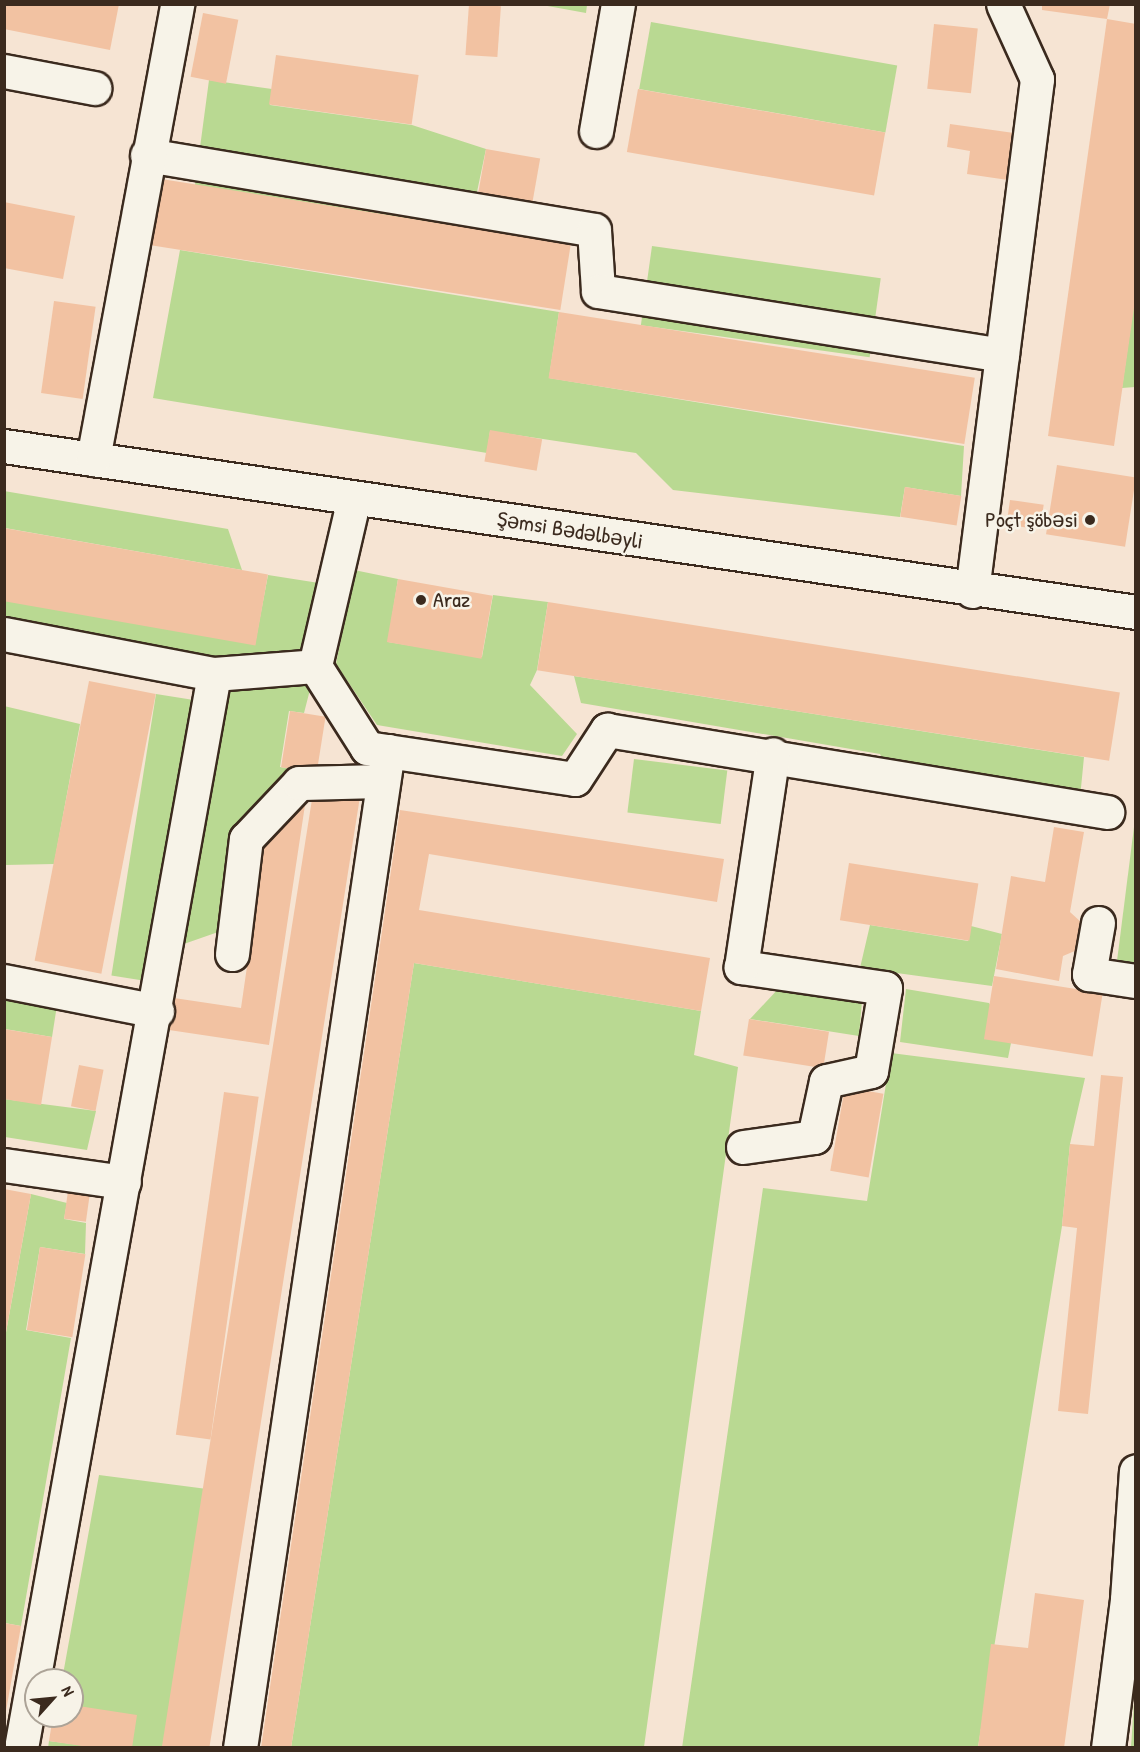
<!DOCTYPE html>
<html>
<head>
<meta charset="utf-8">
<style>
  body { margin:0 }
  #map { position:relative; width:1140px; height:1752px; overflow:hidden; background:#f6e4d3; font-family:"Patrick Hand",sans-serif }
  div>[style] { position:absolute }
  .green>* { inset:0; background:#b9d992; transform-origin:0 0 }
  .building>* { inset:0; background:#f2c2a2; transform-origin:0 0 }
  .roads { filter:drop-shadow(2px 0 #3b2a1e) drop-shadow(-2px 0 #3b2a1e) drop-shadow(0 2px #3b2a1e) drop-shadow(0 -2px #3b2a1e) }
  .minor>* { height:33px; margin:-16.5px; padding:0 16.5px; transform-origin:16.5px; border-radius:16.5px; background:#f7f3e8 }
  .dots>* { width:16px; height:16px; translate:-50% -50%; box-sizing:border-box; border:3px solid #f7f3e8; border-radius:50% }
  span { translate:-50% -50%; white-space:nowrap; text-align:center; line-height:1.15; -webkit-text-stroke:5px #f7f3e8; paint-order:stroke }
  .poi-label { font-size:22px; color:#3b2a1e }
  .right { translate:-100% -50%; text-align:right }
  .left { translate:0 -50%; text-align:left }
  .street-label { font-size:22px; color:#3b2a1e }
  .frame { position:absolute; inset:0; border:6px solid #3b2a1e; pointer-events:none }
  .north { position:absolute; left:24px; top:1668px; width:60px; height:60px; box-sizing:border-box; background:#f7f3e8; border:2px solid #aca397; border-radius:50%; rotate:63deg; font-size:16px; font-weight:700; line-height:24px; text-align:center; color:#3b2a1e }
  .north::after { content:''; display:block; margin:auto; width:21px; height:27px; background:#3b2a1e; clip-path:polygon(50% 0,100% 100%,50% 72%,0 100%) }
</style>
</head>
<body>
<div id="map">
  <div class="green">
    <i style="clip-path:polygon(542px 5px,587px 5px,586px 13px)"></i>
    <i style="left:651px;top:22px;width:250px;height:68px;rotate:10deg"></i>
    <i style="clip-path:polygon(209px 80px,272px 89px,270px 105px,412px 125px,486px 149px,469px 230px,195px 185px)"></i>
    <i style="left:652px;top:246px;width:231px;height:80px;rotate:8deg"></i>
    <i style="clip-path:polygon(180px 250px,559px 312px,549px 378px,964px 446px,961px 496px,905px 487px,900px 517px,673px 490px,636px 453px,490px 431px,487px 453px,153px 398px)"></i>
    <i style="clip-path:polygon(1135px 294px,1135px 387px,1122px 388px)"></i>
    <i style="clip-path:polygon(4px 491px,228px 529px,242px 570px,5px 528px)"></i>
    <i style="clip-path:polygon(354px 570px,398px 579px,388px 642px,482px 657px,493px 595px,548px 602px,537px 670px,530px 685px,577px 734px,562px 756px,377px 725px,336px 664px)"></i>
    <i style="clip-path:polygon(268px 575px,319px 583px,303px 655px,221px 664px,5px 623px,4px 600px,255px 644px)"></i>
    <i style="clip-path:polygon(574px 676px,1084px 757px,1080px 798px,886px 766px,880px 754px,581px 703px)"></i>
    <i style="clip-path:polygon(312px 682px,304px 713px,289px 711px,280px 767px,292px 769px,236px 825px,221px 931px,181px 945px,225px 689px)"></i>
    <i style="left:156px;top:694px;width:43px;height:285px;rotate:9deg"></i>
    <i style="clip-path:polygon(4px 706px,80px 724px,54px 864px,5px 865px)"></i>
    <i style="left:634px;top:759px;width:94px;height:54px;rotate:7deg"></i>
    <i style="clip-path:polygon(1135px 819px,1135px 971px,1116px 969px)"></i>
    <i style="clip-path:polygon(870px 925px,968px 941px,971px 926px,1002px 934px,992px 986px,860px 968px)"></i>
    <i style="clip-path:polygon(414px 963px,701px 1011px,694px 1055px,738px 1067px,644px 1747px,291px 1748px)"></i>
    <i style="clip-path:polygon(779px 988px,862px 1001px,859px 1036px,750px 1019px)"></i>
    <i style="clip-path:polygon(906px 989px,989px 1003px,1011px 1043px,1008px 1058px,900px 1042px)"></i>
    <i style="clip-path:polygon(4px 995px,57px 1005px,52px 1037px,5px 1029px)"></i>
    <i style="clip-path:polygon(891px 1053px,1085px 1078px,1070px 1144px,1062px 1226px,978px 1747px,682px 1748px,763px 1188px,867px 1201px)"></i>
    <i style="clip-path:polygon(4px 1099px,96px 1111px,87px 1150px,5px 1137px)"></i>
    <i style="clip-path:polygon(31px 1194px,67px 1203px,64px 1219px,86px 1223px,85px 1254px,40px 1247px,26px 1330px,71px 1338px,21px 1626px,5px 1623px,5px 1338px)"></i>
    <i style="clip-path:polygon(99px 1475px,207px 1489px,168px 1747px,132px 1747px,72px 1705px,72px 1680px,62px 1680px)"></i>
    <i style="clip-path:polygon(1135px 1688px,1135px 1747px,1131px 1747px)"></i>
    <i style="clip-path:polygon(49px 1741px,95px 1747px,48px 1748px)"></i>
  </div>
  <div class="building">
    <i style="clip-path:polygon(4px 4px,119px 4px,110px 50px,4px 29px)"></i>
    <i style="left:469px;top:4px;width:32px;height:51px;rotate:4deg"></i>
    <i style="clip-path:polygon(1042px 4px,1110px 4px,1107px 19px,1042px 10px)"></i>
    <i style="left:203px;top:13px;width:36px;height:65px;rotate:11deg"></i>
    <i style="clip-path:polygon(1107px 19px,1136px 24px,1136px 294px,1114px 446px,1048px 436px)"></i>
    <i style="left:934px;top:24px;width:44px;height:65px;rotate:6deg"></i>
    <i style="left:276px;top:55px;width:144px;height:50px;rotate:8deg"></i>
    <i style="left:638px;top:89px;width:251px;height:64px;rotate:10deg"></i>
    <i style="clip-path:polygon(950px 124px,1014px 133px,1008px 180px,967px 174px,970px 151px,947px 147px)"></i>
    <i style="left:486px;top:149px;width:55px;height:48px;rotate:10deg"></i>
    <i style="left:155px;top:178px;width:421px;height:67px;rotate:9deg"></i>
    <i style="clip-path:polygon(4px 202px,75px 216px,63px 279px,4px 268px)"></i>
    <i style="left:54px;top:301px;width:42px;height:93px;rotate:8deg"></i>
    <i style="left:559px;top:312px;width:421px;height:67px;rotate:9deg"></i>
    <i style="left:490px;top:430px;width:53px;height:32px;rotate:10deg"></i>
    <i style="left:1057px;top:465px;width:80px;height:70px;rotate:9deg"></i>
    <i style="left:905px;top:487px;width:57px;height:30px;rotate:9deg"></i>
    <i style="left:1010px;top:500px;width:34px;height:25px;rotate:8deg"></i>
    <i style="left:4px;top:528px;width:268px;height:72px;rotate:10deg"></i>
    <i style="left:398px;top:579px;width:96px;height:64px;rotate:10deg"></i>
    <i style="left:548px;top:602px;width:579px;height:69px;rotate:9deg"></i>
    <i style="left:89px;top:681px;width:68px;height:285px;rotate:11deg"></i>
    <i style="left:290px;top:711px;width:36px;height:57px;rotate:9deg"></i>
    <i style="left:313px;top:793px;width:47px;height:966px;rotate:9deg"></i>
    <i style="clip-path:polygon(294px 801px,305px 805px,269px 1045px,169px 1030px,174px 998px,241px 1008px,266px 835px)"></i>
    <i style="clip-path:polygon(400px 810px,724px 859px,717px 902px,429px 854px,419px 910px,710px 958px,701px 1011px,414px 963px,291px 1748px,261px 1748px)"></i>
    <i style="clip-path:polygon(1054px 827px,1084px 832px,1070px 912px,1082px 923px,1077px 950px,1063px 956px,1059px 981px,996px 969px,1011px 876px,1045px 882px)"></i>
    <i style="left:849px;top:863px;width:131px;height:58px;rotate:9deg"></i>
    <i style="left:994px;top:976px;width:110px;height:64px;rotate:9deg"></i>
    <i style="left:749px;top:1019px;width:81px;height:37px;rotate:9deg"></i>
    <i style="clip-path:polygon(4px 1029px,52px 1037px,41px 1105px,4px 1099px)"></i>
    <i style="left:79px;top:1065px;width:25px;height:42px;rotate:11deg"></i>
    <i style="clip-path:polygon(1101px 1075px,1123px 1077px,1088px 1414px,1058px 1411px,1077px 1228px,1062px 1226px,1070px 1144px,1094px 1146px)"></i>
    <i style="left:845px;top:1087px;width:39px;height:85px;rotate:10deg"></i>
    <i style="left:224px;top:1092px;width:35px;height:346px;rotate:8deg"></i>
    <i style="clip-path:polygon(4px 1189px,31px 1194px,6px 1332px,4px 1332px)"></i>
    <i style="left:68px;top:1191px;width:22px;height:28px;rotate:8deg"></i>
    <i style="left:40px;top:1247px;width:46px;height:84px;rotate:9deg"></i>
    <i style="clip-path:polygon(1035px 1593px,1084px 1600px,1064px 1748px,978px 1748px,991px 1644px,1028px 1648px)"></i>
    <i style="clip-path:polygon(4px 1623px,21px 1626px,6px 1711px,4px 1711px)"></i>
    <i style="clip-path:polygon(72px 1705px,137px 1715px,132px 1748px,95px 1748px,49px 1741px,53px 1716px,72px 1716px)"></i>
  </div>
  <div class="roads">
    <div class="minor">
      <i style="left:4px;top:71px;width:92px;rotate:10.7deg"></i>
      <i style="left:596px;top:131px;width:129px;rotate:-80.2deg"></i>
      <i style="left:147px;top:155px;width:453px;rotate:9.5deg"></i>
      <i style="left:594px;top:230px;width:61px;rotate:86.2deg"></i>
      <i style="left:598px;top:291px;width:409px;rotate:9deg"></i>
      <i style="left:4px;top:446px;width:1144px;rotate:8.34deg"></i>
      <i style="left:93px;top:459px;width:463px;rotate:-79.5deg"></i>
      <i style="left:354px;top:498px;width:172px;rotate:103.1deg"></i>
      <i style="left:315px;top:666px;width:97px;rotate:57.6deg"></i>
      <i style="left:367px;top:748px;width:210px;rotate:8.5deg"></i>
      <i style="left:575px;top:779px;width:59px;rotate:-56.9deg"></i>
      <i style="left:607px;top:730px;width:507px;rotate:9.31deg"></i>
      <i style="left:972px;top:591px;width:516px;rotate:-82.76deg"></i>
      <i style="left:1037px;top:79px;width:82px;rotate:-114.4deg"></i>
      <i style="left:4px;top:634px;width:214px;rotate:10.8deg"></i>
      <i style="left:214px;top:674px;width:101px;rotate:-4.5deg"></i>
      <i style="left:1098px;top:923px;width:52px;rotate:100deg"></i>
      <i style="left:1089px;top:974px;width:48px;rotate:8.5deg"></i>
      <i style="left:232px;top:954px;width:116px;rotate:-83.1deg"></i>
      <i style="left:246px;top:839px;width:77px;rotate:-46.6deg"></i>
      <i style="left:299px;top:783px;width:84px;rotate:-1.4deg"></i>
      <i style="left:4px;top:981px;width:156px;rotate:11.1deg"></i>
      <i style="left:743px;top:1147px;width:72px;rotate:-8deg"></i>
      <i style="left:814px;top:1137px;width:57px;rotate:-77.9deg"></i>
      <i style="left:826px;top:1081px;width:46px;rotate:-12.5deg"></i>
      <i style="left:871px;top:1071px;width:84px;rotate:-80.4deg"></i>
      <i style="left:885px;top:988px;width:146px;rotate:-171.7deg"></i>
      <i style="left:741px;top:967px;width:215px;rotate:-81.5deg"></i>
      <i style="left:4px;top:1165px;width:121px;rotate:8.1deg"></i>
      <i style="left:21px;top:1748px;width:1091px;rotate:-79.81deg"></i>
      <i style="left:240px;top:1748px;width:1008px;rotate:-81.56deg"></i>
      <i style="left:1108px;top:1748px;width:150px;rotate:-82.7deg"></i>
      <i style="left:1127px;top:1599px;width:128px;rotate:-86deg"></i>
    </div>
  </div>
  <div class="dots">
    <i style="left:1090px;top:520px;background:#3b2a1e"></i>
    <i style="left:421px;top:600px;background:#3b2a1e"></i>
  </div>
  <div class="poi-label">
    <span class="right" style="left:1078px;top:520px">Poçt şöbəsi</span>
    <span class="left" style="left:433px;top:600px">Araz</span>
  </div>
  <div class="street-label">
    <span style="left:570px;top:530px;rotate:9deg">Şəmsi Bədəlbəyli</span>
  </div>
  <div class="frame"></div>
  <div class="north">N</div>
</div>
</body>
</html>
